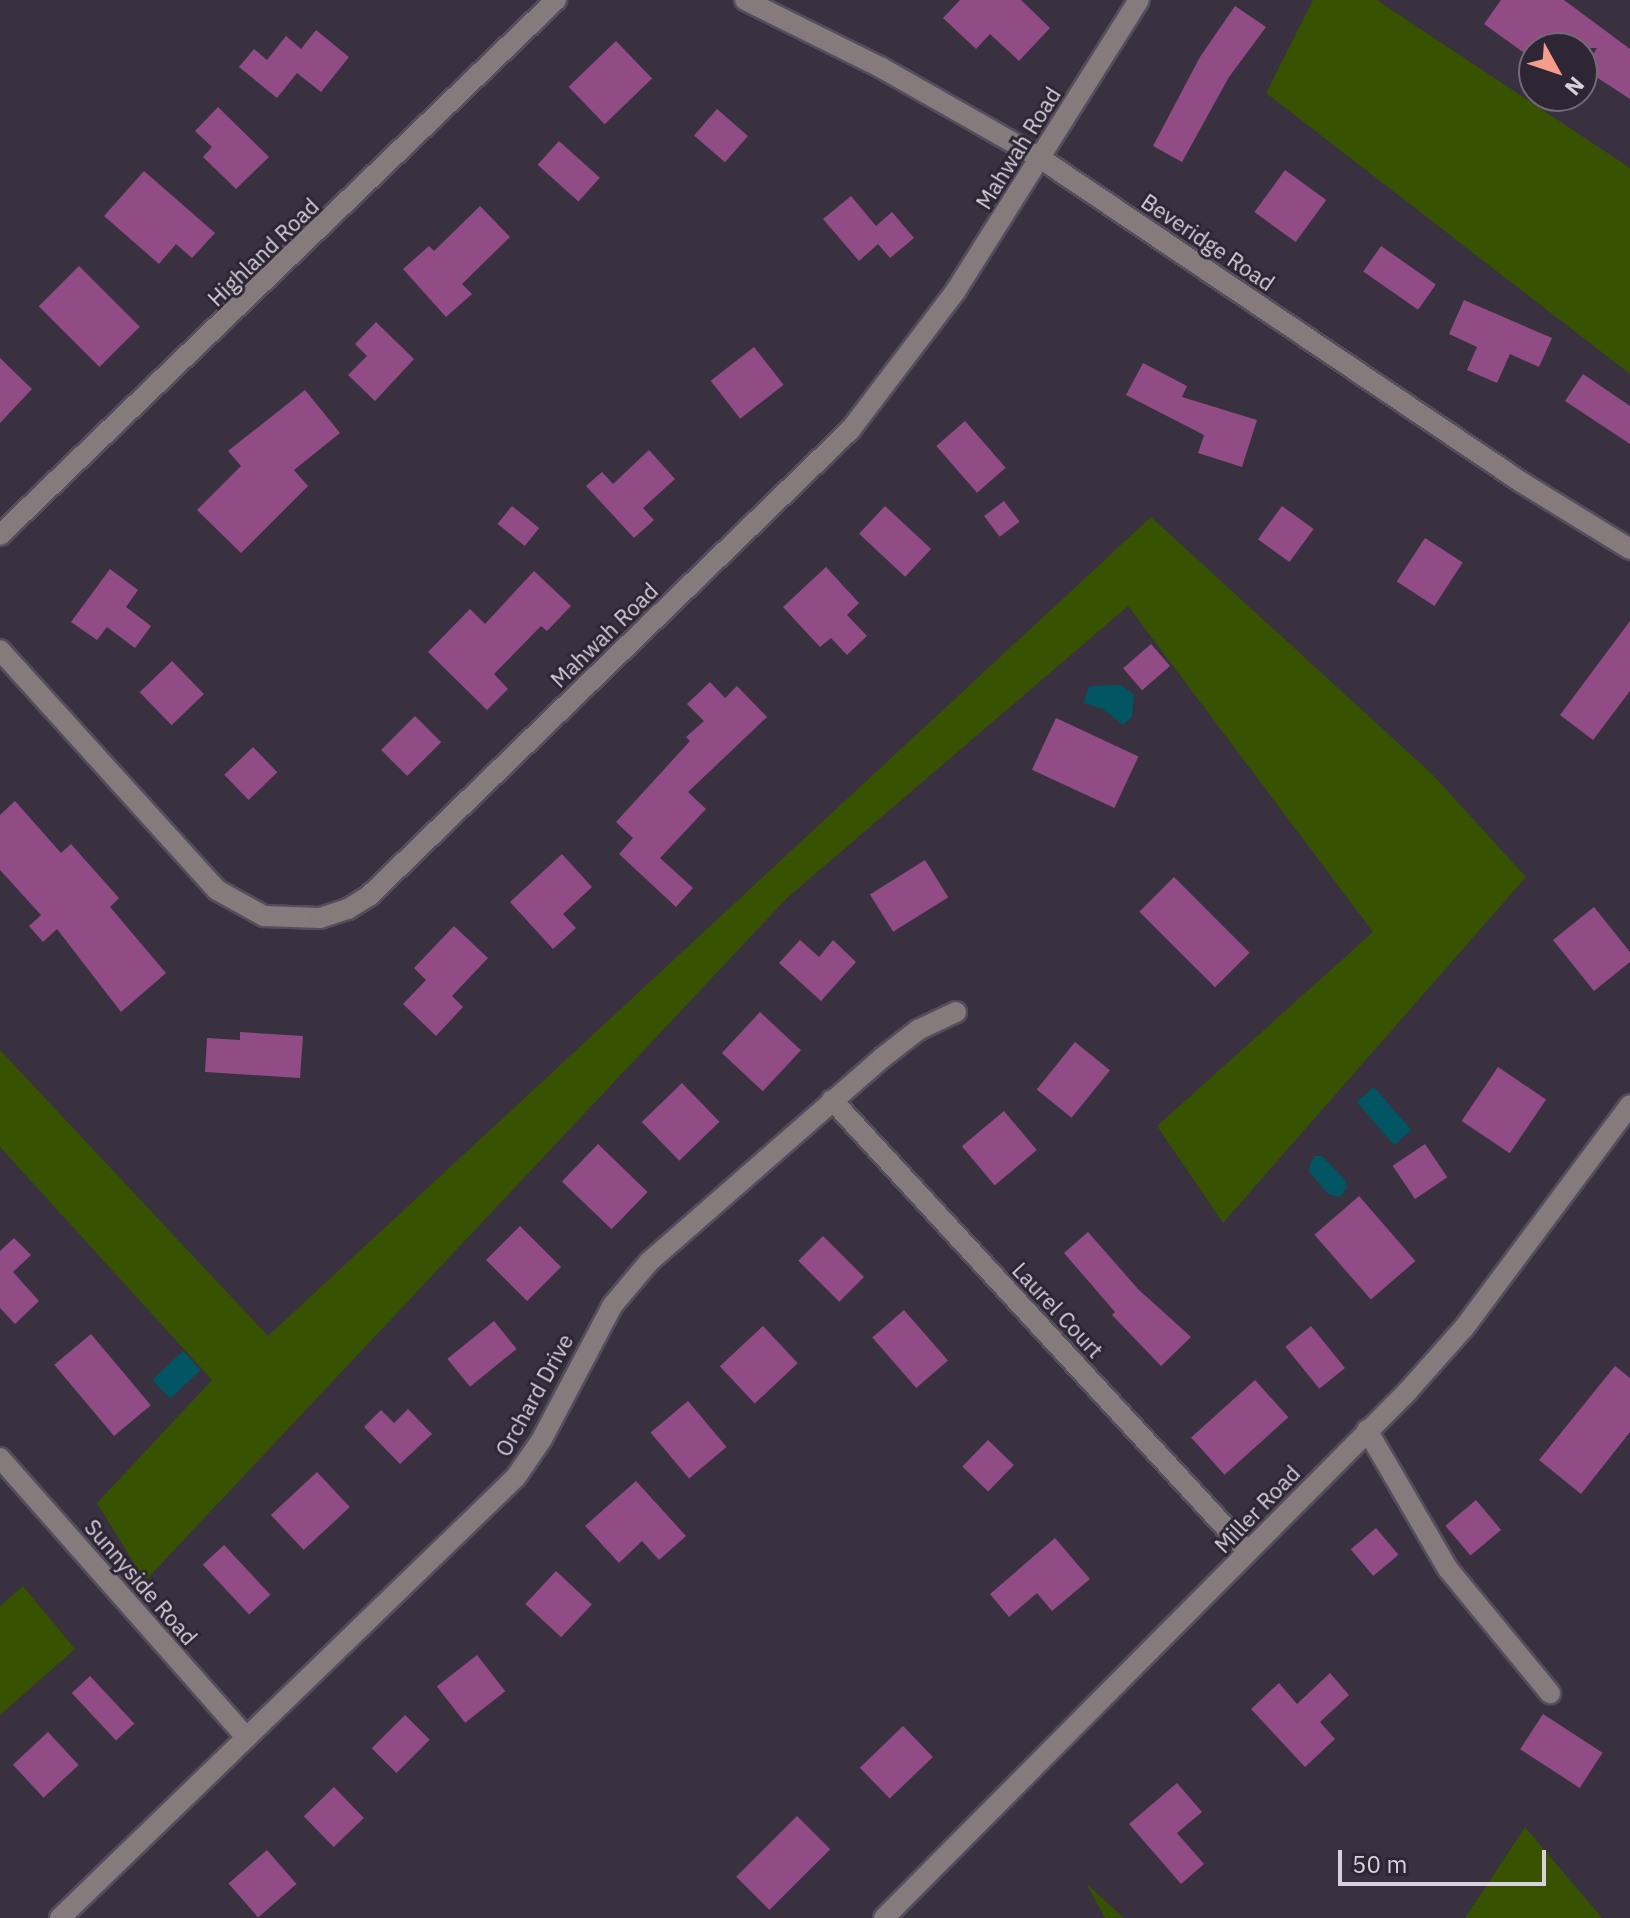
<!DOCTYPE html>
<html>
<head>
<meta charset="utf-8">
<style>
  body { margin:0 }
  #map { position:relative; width:1630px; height:1918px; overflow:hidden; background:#393040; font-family:"IBM Plex Sans",sans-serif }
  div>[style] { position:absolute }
  .green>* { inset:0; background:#375200 }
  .water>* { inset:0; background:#025563; transform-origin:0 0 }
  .building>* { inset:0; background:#914c86; transform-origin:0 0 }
  .roads { filter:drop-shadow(2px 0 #554d5c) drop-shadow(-2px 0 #554d5c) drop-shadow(0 2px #554d5c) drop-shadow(0 -2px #554d5c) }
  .minor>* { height:20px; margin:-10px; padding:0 10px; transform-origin:10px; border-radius:10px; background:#857a7c }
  span { translate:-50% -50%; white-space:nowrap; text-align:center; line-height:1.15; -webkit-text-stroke:6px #2f2635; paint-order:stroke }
  .street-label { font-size:22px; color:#d7d1db }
  .north { position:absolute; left:1518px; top:32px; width:80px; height:80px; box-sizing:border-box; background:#2f2635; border:2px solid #726a77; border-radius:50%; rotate:130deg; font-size:22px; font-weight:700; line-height:32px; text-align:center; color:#d7d1db }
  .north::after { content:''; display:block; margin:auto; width:28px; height:36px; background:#f49d8b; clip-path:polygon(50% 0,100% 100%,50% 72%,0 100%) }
  .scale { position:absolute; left:1338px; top:1850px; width:208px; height:36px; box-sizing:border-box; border:4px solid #d7d1db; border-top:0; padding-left:10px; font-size:24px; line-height:28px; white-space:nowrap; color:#d7d1db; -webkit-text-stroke:6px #2f2635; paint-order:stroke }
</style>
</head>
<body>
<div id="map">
  <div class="green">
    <i style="clip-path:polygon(1313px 0,1377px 0,1630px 168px,1630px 374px,1266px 93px)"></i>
    <i style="clip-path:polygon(1151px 517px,1433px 775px,1526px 877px,1223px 1223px,1157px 1126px,1373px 932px,1128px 606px,787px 898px,145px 1581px,97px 1503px,212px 1380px,0 1147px,0 1050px,268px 1336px)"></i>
    <i style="clip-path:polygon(23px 1586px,75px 1649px,0 1715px,0 1606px)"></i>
    <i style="clip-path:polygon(1525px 1827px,1602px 1918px,1465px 1918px)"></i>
    <i style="clip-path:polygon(1086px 1883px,1124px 1918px,1105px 1918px)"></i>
  </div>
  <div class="water">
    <i style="clip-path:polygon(1121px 685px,1134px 695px,1132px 717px,1123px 725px,1103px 709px,1084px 703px,1089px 686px)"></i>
    <i style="left:1374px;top:1087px;width:57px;height:23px;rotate:49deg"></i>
    <i style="clip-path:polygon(1314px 1156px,1322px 1156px,1345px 1180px,1347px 1188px,1340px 1197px,1328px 1194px,1308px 1170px)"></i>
    <i style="left:183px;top:1351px;width:26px;height:42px;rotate:47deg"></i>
  </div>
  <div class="building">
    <i style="clip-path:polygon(960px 0,1021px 0,1050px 28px,1019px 61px,990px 34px,976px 49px,943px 18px)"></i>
    <i style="clip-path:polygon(1501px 0,1564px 0,1630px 49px,1630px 99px,1584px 69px,1597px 48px,1534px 48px,1534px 60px,1484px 24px)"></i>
    <i style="clip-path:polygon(1235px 6px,1266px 27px,1229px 77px,1182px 162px,1153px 146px,1200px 57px)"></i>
    <i style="clip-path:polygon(316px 30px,349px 57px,321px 92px,297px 73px,277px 98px,239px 67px,254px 49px,267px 60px,286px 36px,301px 49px)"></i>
    <i style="left:616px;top:41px;width:52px;height:66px;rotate:46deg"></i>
    <i style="clip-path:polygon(218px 107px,269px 157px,236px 189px,203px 157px,212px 147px,195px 131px)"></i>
    <i style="left:717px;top:109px;width:41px;height:35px;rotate:41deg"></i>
    <i style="left:559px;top:141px;width:55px;height:32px;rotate:42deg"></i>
    <i style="left:1285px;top:170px;width:51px;height:52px;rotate:36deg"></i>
    <i style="clip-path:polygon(144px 171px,215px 233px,192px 258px,176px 244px,159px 264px,104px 216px)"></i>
    <i style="clip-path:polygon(851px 196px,876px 226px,892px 212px,914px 238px,890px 258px,878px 244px,859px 261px,823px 219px)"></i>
    <i style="clip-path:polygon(480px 206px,510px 237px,462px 284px,472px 294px,446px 317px,403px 269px,429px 246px,434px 251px)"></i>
    <i style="left:1381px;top:246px;width:67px;height:31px;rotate:35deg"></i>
    <i style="left:79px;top:266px;width:86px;height:57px;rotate:45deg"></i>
    <i style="clip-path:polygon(1464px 300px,1552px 338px,1539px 367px,1510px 354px,1497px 383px,1467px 370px,1477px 347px,1449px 334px)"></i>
    <i style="clip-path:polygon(376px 322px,414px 359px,375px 401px,348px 375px,367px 356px,355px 344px)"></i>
    <i style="left:754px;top:347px;width:48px;height:55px;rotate:52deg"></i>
    <i style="clip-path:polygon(0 358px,32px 389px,0 423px)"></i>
    <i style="clip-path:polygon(1143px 363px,1187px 386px,1182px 397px,1257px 420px,1242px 467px,1198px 453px,1204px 435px,1126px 395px)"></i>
    <i style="clip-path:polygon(1583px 374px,1630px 406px,1630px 444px,1565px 401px)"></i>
    <i style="clip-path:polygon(305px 390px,340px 433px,294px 470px,308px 486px,241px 553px,197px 510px,241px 466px,228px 451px)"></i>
    <i style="left:965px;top:421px;width:62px;height:38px;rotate:49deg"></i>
    <i style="clip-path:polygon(649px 450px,675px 479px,643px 508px,654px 520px,634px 538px,586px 486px,602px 472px,613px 484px)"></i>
    <i style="left:1004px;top:501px;width:26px;height:25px;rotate:53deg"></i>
    <i style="left:512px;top:506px;width:35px;height:23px;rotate:39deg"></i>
    <i style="left:885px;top:506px;width:63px;height:38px;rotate:43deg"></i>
    <i style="left:1282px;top:506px;width:39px;height:41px;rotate:36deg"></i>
    <i style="left:1425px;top:538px;width:45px;height:52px;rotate:33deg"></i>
    <i style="clip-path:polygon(826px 567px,859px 603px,847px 615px,867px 636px,847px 655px,831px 638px,820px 647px,783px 607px)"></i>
    <i style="clip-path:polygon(110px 569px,138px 590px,126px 607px,151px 626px,135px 648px,107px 627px,97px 640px,71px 622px)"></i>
    <i style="clip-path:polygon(534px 571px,571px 606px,547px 631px,541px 626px,494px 674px,508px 689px,487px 710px,428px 652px,470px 609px,485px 624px)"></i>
    <i style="clip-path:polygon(1630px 621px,1630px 691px,1593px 740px,1560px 715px)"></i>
    <i style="left:1151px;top:644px;width:29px;height:37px;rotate:49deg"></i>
    <i style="left:172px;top:661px;width:46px;height:45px;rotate:46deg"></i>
    <i style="clip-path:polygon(710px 682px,725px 698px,737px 686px,767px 717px,688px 792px,706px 809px,660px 858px,693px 888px,676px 907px,619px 854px,633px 838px,616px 822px,690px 741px,686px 737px,704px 721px,687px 704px)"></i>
    <i style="left:415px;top:716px;width:37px;height:48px;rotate:45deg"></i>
    <i style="left:1056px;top:718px;width:91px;height:57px;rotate:25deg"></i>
    <i style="left:253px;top:747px;width:35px;height:40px;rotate:46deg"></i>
    <i style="clip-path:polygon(15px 801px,61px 853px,71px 844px,119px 898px,110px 907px,166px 973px,121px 1012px,57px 929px,43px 942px,29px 926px,41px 915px,0 870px,0 815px)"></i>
    <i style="clip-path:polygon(562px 854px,592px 887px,563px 914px,576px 928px,553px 949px,510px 902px)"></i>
    <i style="left:925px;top:860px;width:44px;height:65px;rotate:58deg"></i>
    <i style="left:1174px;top:877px;width:107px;height:49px;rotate:45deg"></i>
    <i style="clip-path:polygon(1594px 907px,1630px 952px,1630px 962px,1594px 991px,1553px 940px)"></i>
    <i style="clip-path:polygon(454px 926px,488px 958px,452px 996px,463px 1007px,436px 1036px,403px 1004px,426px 980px,414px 968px)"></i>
    <i style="clip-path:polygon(800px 940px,819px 957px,833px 940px,856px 962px,821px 1001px,779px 963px)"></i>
    <i style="left:760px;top:1012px;width:56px;height:56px;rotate:43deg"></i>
    <i style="clip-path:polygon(240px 1032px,303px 1036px,300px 1078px,205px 1072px,207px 1038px,240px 1040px)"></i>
    <i style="left:1075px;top:1042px;width:45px;height:61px;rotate:39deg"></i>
    <i style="left:1498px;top:1067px;width:58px;height:65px;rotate:34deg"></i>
    <i style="left:682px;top:1083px;width:54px;height:56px;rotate:46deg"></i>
    <i style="left:1004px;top:1111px;width:51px;height:55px;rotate:50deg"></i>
    <i style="left:598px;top:1144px;width:69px;height:52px;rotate:44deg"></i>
    <i style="left:1425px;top:1144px;width:40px;height:39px;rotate:56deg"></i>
    <i style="left:1359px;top:1196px;width:86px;height:59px;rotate:49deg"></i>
    <i style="left:520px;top:1226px;width:58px;height:48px;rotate:45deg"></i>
    <i style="clip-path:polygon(1088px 1232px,1138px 1289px,1191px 1337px,1161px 1366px,1112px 1315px,1115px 1312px,1064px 1253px)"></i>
    <i style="left:823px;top:1236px;width:58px;height:35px;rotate:45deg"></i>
    <i style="clip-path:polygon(14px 1238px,31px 1255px,13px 1272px,39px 1301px,15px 1324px,0 1308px,0 1251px)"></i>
    <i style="left:904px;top:1310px;width:67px;height:42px;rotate:49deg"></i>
    <i style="left:494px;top:1321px;width:36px;height:60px;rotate:51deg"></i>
    <i style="left:763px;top:1326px;width:51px;height:59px;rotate:47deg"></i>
    <i style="left:1311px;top:1326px;width:54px;height:33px;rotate:51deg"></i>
    <i style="left:91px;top:1334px;width:93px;height:48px;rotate:50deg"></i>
    <i style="clip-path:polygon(1615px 1366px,1630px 1378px,1630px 1432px,1581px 1494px,1539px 1460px)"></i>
    <i style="left:1255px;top:1380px;width:50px;height:86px;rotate:48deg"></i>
    <i style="left:688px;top:1401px;width:60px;height:49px;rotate:50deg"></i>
    <i style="clip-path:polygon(408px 1409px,432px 1434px,400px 1464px,364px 1427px,381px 1410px,394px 1423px)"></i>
    <i style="left:988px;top:1440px;width:36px;height:37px;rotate:44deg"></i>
    <i style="left:317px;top:1472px;width:48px;height:63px;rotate:47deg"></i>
    <i style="clip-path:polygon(636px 1481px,686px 1536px,659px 1560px,642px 1541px,619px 1563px,585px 1526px)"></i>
    <i style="left:1476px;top:1500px;width:39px;height:40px;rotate:50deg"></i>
    <i style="left:1376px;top:1528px;width:35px;height:33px;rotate:50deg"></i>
    <i style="clip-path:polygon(1055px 1538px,1090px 1579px,1052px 1611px,1037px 1593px,1009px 1617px,990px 1594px)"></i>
    <i style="left:224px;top:1545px;width:68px;height:29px;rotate:47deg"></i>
    <i style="left:556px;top:1571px;width:49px;height:45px;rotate:43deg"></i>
    <i style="left:477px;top:1655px;width:46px;height:51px;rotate:52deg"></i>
    <i style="clip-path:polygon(1330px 1673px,1349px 1695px,1320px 1722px,1335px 1739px,1305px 1767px,1251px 1709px,1279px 1683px,1297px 1704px)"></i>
    <i style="left:90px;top:1676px;width:65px;height:25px;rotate:47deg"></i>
    <i style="left:1543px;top:1714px;width:71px;height:42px;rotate:33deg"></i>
    <i style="left:405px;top:1715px;width:35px;height:47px;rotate:45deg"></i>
    <i style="left:903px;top:1726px;width:43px;height:60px;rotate:46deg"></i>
    <i style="left:48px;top:1732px;width:45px;height:48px;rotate:47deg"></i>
    <i style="clip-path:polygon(1177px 1783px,1202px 1812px,1177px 1833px,1204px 1864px,1181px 1884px,1129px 1824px)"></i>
    <i style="left:334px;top:1787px;width:43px;height:42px;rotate:46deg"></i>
    <i style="left:797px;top:1816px;width:47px;height:86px;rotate:45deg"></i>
    <i style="left:267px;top:1850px;width:45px;height:51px;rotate:49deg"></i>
  </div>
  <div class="roads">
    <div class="minor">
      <i style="left:745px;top:0;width:151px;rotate:26.4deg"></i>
      <i style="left:880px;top:67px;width:184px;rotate:29.6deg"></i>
      <i style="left:1040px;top:158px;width:580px;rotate:33.96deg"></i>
      <i style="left:1521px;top:482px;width:128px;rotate:31.6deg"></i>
      <i style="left:0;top:535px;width:772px;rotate:-43.9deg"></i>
      <i style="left:0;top:650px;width:324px;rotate:47.9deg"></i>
      <i style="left:217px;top:890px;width:54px;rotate:29deg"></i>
      <i style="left:264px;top:916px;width:56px;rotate:2deg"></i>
      <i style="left:320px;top:918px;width:29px;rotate:-18deg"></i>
      <i style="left:348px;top:909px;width:25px;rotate:-32deg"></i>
      <i style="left:369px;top:896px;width:671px;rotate:-44.09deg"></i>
      <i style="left:851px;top:429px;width:172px;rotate:-52.8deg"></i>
      <i style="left:955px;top:292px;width:345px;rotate:-57.8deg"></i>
      <i style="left:832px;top:1100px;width:614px;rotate:47.37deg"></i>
      <i style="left:1367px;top:1430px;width:161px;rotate:59.8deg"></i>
      <i style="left:1448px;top:1569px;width:161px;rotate:50.6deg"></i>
      <i style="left:0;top:1458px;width:373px;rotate:48.6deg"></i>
      <i style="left:60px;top:1918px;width:634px;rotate:-44.04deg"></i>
      <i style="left:516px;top:1477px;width:46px;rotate:-55.6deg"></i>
      <i style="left:542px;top:1439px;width:150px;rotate:-62.2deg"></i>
      <i style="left:612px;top:1306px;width:57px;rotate:-49.9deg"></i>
      <i style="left:649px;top:1262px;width:310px;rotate:-41.2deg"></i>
      <i style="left:882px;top:1058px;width:46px;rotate:-37.9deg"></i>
      <i style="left:918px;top:1030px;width:42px;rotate:-25.3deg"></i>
      <i style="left:884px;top:1918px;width:743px;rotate:-45.16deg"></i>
      <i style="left:1408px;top:1391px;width:84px;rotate:-48.4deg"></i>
      <i style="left:1464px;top:1328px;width:278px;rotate:-53.3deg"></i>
    </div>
  </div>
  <div class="street-label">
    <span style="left:1018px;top:148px;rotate:-58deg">Mahwah Road</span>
    <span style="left:1208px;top:242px;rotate:34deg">Beveridge Road</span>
    <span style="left:263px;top:252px;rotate:-44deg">Highland Road</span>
    <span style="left:604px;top:635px;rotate:-44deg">Mahwah Road</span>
    <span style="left:1058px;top:1310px;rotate:47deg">Laurel Court</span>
    <span style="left:534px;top:1395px;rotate:-61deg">Orchard Drive</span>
    <span style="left:1257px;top:1509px;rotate:-46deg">Miller Road</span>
    <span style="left:141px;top:1582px;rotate:49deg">Sunnyside Road</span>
  </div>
  <div class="north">N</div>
  <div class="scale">50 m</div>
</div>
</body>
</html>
